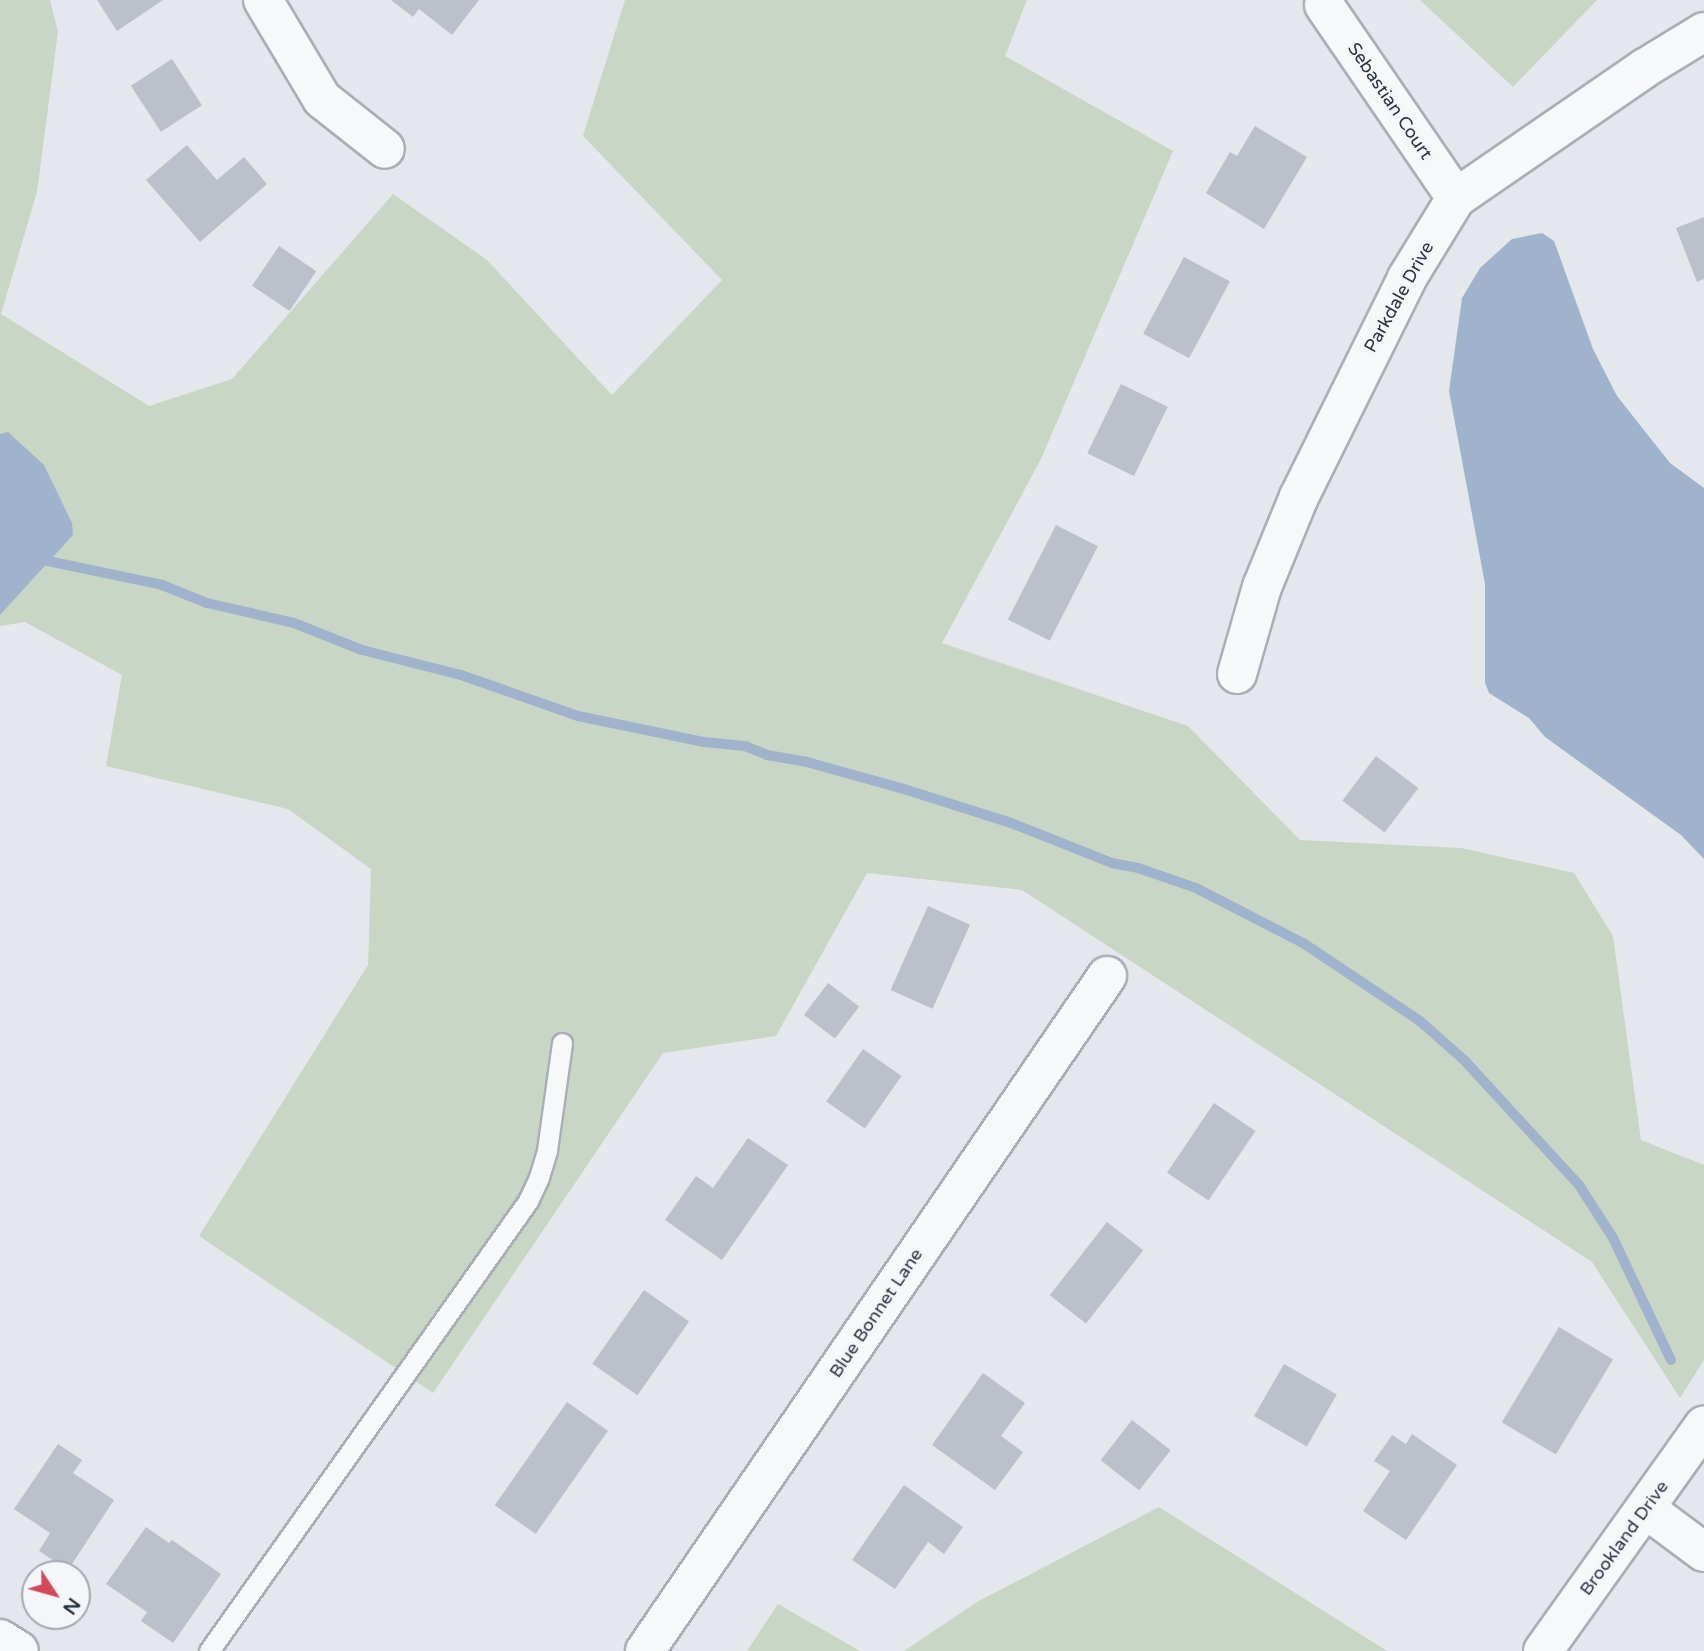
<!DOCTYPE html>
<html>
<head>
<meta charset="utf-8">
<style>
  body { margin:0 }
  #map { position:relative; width:1704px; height:1651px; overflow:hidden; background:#e4e7ec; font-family:"Varela Round",sans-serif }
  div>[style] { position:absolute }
  .green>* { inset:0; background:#c9d6c5 }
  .water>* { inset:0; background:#9fb4cc }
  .stream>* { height:10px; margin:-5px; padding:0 5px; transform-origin:5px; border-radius:5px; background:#9fb4cc }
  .building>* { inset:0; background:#bbc0ca; transform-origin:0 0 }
  .roads { filter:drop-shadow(2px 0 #a9aeb7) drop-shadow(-2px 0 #a9aeb7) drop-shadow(0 2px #a9aeb7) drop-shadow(0 -2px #a9aeb7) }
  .service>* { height:19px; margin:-9.5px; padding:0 9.5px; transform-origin:9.5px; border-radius:9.5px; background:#f7f8fa }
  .minor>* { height:38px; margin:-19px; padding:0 19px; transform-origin:19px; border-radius:19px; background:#f7f8fa }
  span { translate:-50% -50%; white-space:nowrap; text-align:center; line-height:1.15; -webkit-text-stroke:7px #f4f6f9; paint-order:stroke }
  .street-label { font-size:18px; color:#2b3445 }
  .north { position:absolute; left:21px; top:1560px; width:70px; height:70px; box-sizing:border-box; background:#f4f6f9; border:2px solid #a4a8b1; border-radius:50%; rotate:126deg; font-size:19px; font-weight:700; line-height:28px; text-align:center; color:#2b3445 }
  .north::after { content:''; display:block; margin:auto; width:24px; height:32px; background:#d1495b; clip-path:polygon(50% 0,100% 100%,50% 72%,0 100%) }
</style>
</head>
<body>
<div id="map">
  <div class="green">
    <i style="clip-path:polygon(0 0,50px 0,58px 32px,37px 192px,1px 314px,149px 406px,232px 379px,393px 194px,487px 260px,612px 395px,722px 280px,583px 136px,625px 0,1027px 0,1005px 56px,1173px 151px,1041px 459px,942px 643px,1188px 726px,1300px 840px,1461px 848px,1574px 873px,1613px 936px,1641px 1140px,1704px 1165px,1704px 1360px,1680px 1398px,1592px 1262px,1022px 890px,867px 873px,776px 1036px,663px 1053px,433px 1393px,199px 1236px,368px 965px,371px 869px,288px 809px,106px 766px,122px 675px,25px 622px,0 626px)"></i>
    <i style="clip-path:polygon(1420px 0,1597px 0,1513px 87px)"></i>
    <i style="clip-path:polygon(1159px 1507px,1387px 1651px,904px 1651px,977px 1602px)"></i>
    <i style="clip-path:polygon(778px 1604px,860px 1651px,747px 1651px)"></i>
  </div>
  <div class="water">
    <i style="clip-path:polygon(1542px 233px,1554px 241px,1593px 349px,1617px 396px,1670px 463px,1704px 488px,1704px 859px,1681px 835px,1545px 737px,1529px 718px,1489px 693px,1485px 683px,1485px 584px,1449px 391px,1462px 298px,1480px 268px,1512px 239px)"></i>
    <i style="clip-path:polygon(8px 432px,44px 465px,72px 523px,73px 535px,0 615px,0 434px)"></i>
  </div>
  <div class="stream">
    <i style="left:38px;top:559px;width:127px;rotate:11.8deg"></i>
    <i style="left:162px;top:585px;width:48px;rotate:21.8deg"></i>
    <i style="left:207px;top:603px;width:89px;rotate:12.9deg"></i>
    <i style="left:294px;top:623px;width:73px;rotate:21.7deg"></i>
    <i style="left:362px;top:650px;width:102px;rotate:14.2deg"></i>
    <i style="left:461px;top:675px;width:124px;rotate:19.3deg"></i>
    <i style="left:578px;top:716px;width:129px;rotate:11.7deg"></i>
    <i style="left:704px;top:742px;width:41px;rotate:5.6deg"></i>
    <i style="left:745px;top:746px;width:24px;rotate:22deg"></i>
    <i style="left:767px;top:755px;width:41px;rotate:9.9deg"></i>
    <i style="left:807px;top:762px;width:101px;rotate:15.6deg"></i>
    <i style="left:904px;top:789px;width:112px;rotate:17.6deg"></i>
    <i style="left:1011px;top:823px;width:109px;rotate:21.6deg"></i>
    <i style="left:1112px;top:863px;width:26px;rotate:11deg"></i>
    <i style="left:1138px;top:868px;width:61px;rotate:19deg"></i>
    <i style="left:1196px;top:888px;width:120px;rotate:27.2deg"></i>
    <i style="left:1303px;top:943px;width:141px;rotate:33.7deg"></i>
    <i style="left:1420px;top:1021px;width:60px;rotate:41.6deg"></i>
    <i style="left:1465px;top:1061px;width:168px;rotate:47.4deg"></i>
    <i style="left:1579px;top:1185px;width:63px;rotate:57.3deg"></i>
    <i style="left:1613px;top:1238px;width:135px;rotate:64.6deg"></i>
  </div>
  <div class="building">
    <i style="clip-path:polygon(97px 0,163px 0,117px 31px)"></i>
    <i style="clip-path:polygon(391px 0,479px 0,452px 35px,419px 9px,413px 17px)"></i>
    <i style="left:172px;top:59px;width:55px;height:49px;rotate:57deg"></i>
    <i style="clip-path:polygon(1255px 126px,1307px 157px,1264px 229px,1206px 193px,1230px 152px,1237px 156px)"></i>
    <i style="clip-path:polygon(187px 145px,217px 180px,244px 157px,267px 184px,200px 242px,146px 180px)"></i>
    <i style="clip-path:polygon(1704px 217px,1704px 279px,1697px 282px,1676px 228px)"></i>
    <i style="left:279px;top:246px;width:45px;height:48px;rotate:34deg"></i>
    <i style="left:1184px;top:257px;width:52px;height:87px;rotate:28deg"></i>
    <i style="left:1121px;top:384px;width:52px;height:77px;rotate:26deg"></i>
    <i style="left:1056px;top:525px;width:47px;height:106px;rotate:27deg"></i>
    <i style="left:1376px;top:756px;width:53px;height:56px;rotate:37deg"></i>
    <i style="left:928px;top:906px;width:46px;height:92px;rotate:24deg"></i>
    <i style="left:828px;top:983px;width:39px;height:40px;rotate:37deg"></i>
    <i style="left:863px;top:1049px;width:47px;height:64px;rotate:35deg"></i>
    <i style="left:1214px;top:1103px;width:50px;height:84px;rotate:34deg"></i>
    <i style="clip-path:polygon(748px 1138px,788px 1165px,722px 1260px,665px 1220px,696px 1176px,713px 1188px)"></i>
    <i style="left:1107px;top:1222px;width:46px;height:93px;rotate:38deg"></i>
    <i style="left:644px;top:1290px;width:55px;height:90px;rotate:35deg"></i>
    <i style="left:1559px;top:1327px;width:63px;height:111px;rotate:31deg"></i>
    <i style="left:1284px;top:1364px;width:61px;height:60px;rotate:30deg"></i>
    <i style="clip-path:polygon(983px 1373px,1025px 1403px,1001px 1436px,1023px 1452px,995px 1490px,932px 1445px)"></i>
    <i style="left:567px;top:1402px;width:50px;height:126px;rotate:35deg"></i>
    <i style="left:1132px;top:1420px;width:49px;height:51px;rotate:38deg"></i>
    <i style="clip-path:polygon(1412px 1434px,1457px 1465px,1406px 1540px,1363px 1511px,1390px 1471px,1374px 1461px,1392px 1435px,1406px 1444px)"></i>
    <i style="clip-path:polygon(58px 1444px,82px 1460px,73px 1473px,114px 1500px,68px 1570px,39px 1551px,50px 1533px,14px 1509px)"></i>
    <i style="clip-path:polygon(904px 1485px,963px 1527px,944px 1554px,928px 1542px,895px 1589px,852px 1560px)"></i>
    <i style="clip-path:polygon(146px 1527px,169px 1543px,172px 1540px,221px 1574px,173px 1643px,141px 1621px,147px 1612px,106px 1584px)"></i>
  </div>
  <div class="roads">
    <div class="service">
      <i style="left:209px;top:1651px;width:552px;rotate:-54.67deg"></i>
      <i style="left:528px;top:1201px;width:26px;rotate:-65deg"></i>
      <i style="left:539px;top:1177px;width:28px;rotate:-73deg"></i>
      <i style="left:547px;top:1150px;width:108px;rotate:-82deg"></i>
    </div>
    <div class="minor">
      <i style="left:263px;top:0;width:115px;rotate:59.2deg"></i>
      <i style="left:322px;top:99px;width:80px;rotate:38.4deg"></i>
      <i style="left:1324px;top:5px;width:234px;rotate:55.6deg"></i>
      <i style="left:1237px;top:674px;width:91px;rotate:-74deg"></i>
      <i style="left:1262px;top:587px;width:97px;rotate:-67.7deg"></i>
      <i style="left:1299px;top:497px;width:244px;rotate:-63.7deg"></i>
      <i style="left:1407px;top:278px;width:94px;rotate:-58.5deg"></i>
      <i style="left:1456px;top:198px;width:229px;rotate:-34.5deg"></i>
      <i style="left:1645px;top:68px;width:69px;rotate:-31.4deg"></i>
      <i style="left:1646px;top:1509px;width:72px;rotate:36.6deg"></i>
      <i style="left:0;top:1639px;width:22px;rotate:32deg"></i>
      <i style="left:645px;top:1651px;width:818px;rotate:-55.61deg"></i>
      <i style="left:1543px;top:1651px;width:277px;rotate:-54.5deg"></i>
    </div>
  </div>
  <div class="street-label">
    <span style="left:1390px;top:101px;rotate:56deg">Sebastian Court</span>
    <span style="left:1399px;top:297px;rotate:-61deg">Parkdale Drive</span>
    <span style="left:876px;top:1313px;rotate:-56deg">Blue Bonnet Lane</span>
    <span style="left:1624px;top:1538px;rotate:-54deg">Brookland Drive</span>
  </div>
  <div class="north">N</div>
</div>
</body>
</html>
